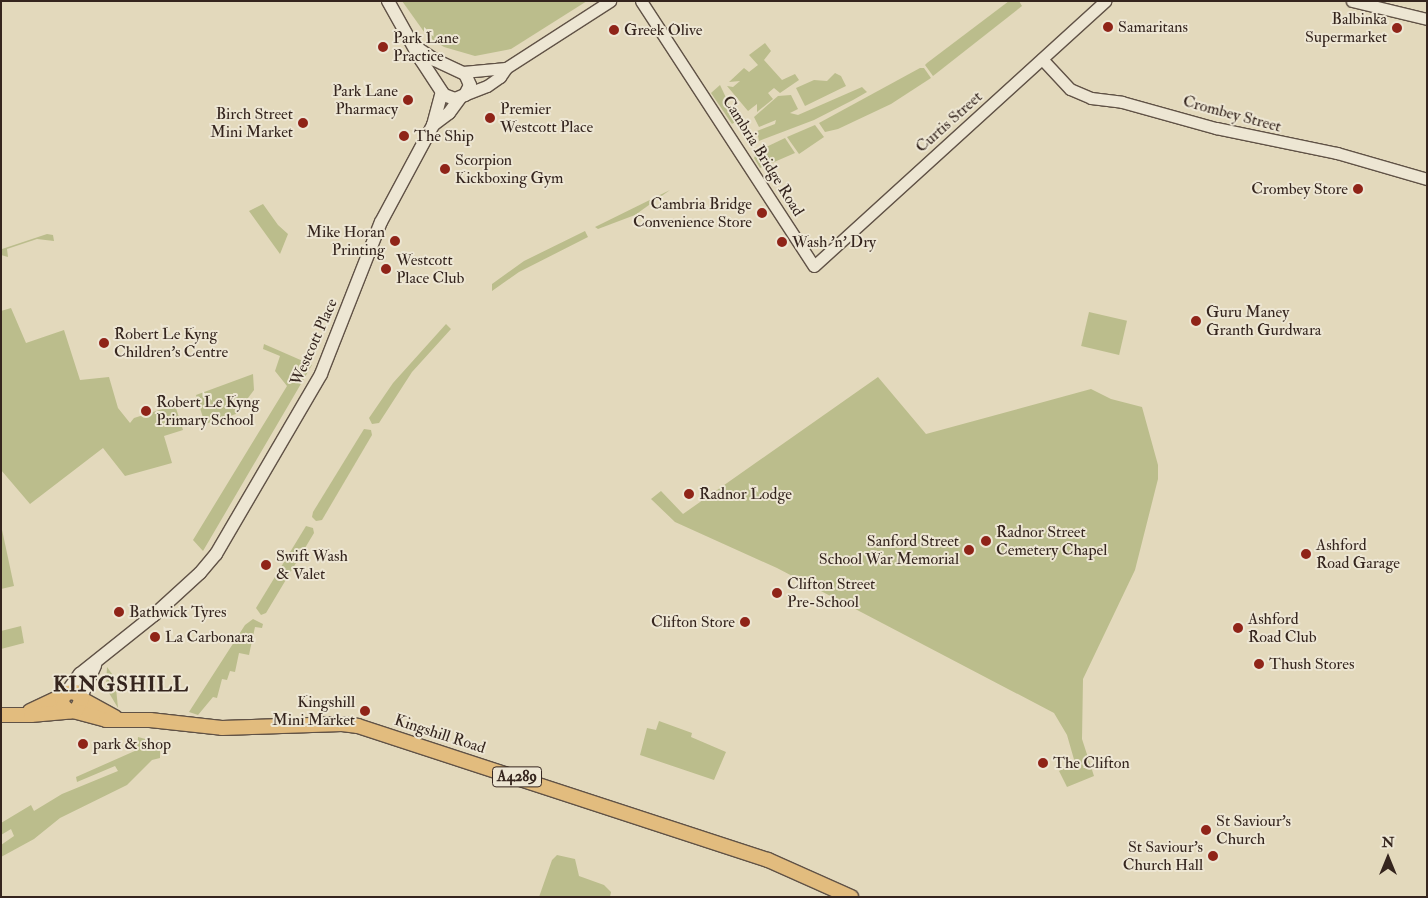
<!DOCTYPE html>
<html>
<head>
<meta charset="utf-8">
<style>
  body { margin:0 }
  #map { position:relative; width:1428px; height:898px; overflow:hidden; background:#e3d9bc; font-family:"IM FELL Double Pica",serif }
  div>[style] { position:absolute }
  .green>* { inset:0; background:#bbbd8c; transform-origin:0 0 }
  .roads { filter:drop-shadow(1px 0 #605246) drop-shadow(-1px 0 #605246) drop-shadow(0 1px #605246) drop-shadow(0 -1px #605246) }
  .tertiary>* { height:11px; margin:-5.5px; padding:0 5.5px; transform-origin:5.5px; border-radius:5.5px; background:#ede6d3 }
  .secondary>* { height:12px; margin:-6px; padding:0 6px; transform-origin:6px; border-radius:6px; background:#ede6d3 }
  .primary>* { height:14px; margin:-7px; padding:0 7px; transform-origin:7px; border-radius:7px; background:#e2bc7e }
  .dots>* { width:14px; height:14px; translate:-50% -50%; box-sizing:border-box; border:2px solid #ede6d3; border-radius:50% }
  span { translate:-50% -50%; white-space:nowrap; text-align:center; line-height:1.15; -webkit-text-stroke:4px #ede6d3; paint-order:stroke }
  .shield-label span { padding:1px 4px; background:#ede6d3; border:1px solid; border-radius:4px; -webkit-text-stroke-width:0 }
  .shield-label { font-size:15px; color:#35251e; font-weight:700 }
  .poi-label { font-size:16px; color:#35251e }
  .right { translate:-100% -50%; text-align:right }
  .left { translate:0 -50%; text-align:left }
  .street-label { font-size:16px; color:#35251e }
  .district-label { font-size:21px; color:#35251e; font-weight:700; letter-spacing:1px }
  .frame { position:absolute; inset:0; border:2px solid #35251e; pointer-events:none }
  .north { position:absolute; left:1363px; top:833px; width:50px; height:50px; -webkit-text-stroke:4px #ede6d3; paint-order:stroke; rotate:0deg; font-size:14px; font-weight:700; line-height:20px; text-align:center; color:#35251e }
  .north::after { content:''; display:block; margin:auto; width:18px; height:22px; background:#35251e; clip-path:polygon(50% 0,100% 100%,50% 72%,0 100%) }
</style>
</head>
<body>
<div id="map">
  <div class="green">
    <i style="clip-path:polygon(402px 1px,587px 1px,511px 49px,475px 56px,444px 47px,427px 36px)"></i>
    <i style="clip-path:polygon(1009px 1px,1019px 1px,1022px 6px,933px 76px,925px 65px,927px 63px)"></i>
    <i style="clip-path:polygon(765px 43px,771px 51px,764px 60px,782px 80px,795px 74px,799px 80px,780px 93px,774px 88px,768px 93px,773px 99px,757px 112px,757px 104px,748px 111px,727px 86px,733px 87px,740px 81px,729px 82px,744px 68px,749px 72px,758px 65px,749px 55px)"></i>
    <i style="clip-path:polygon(920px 68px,924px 68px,931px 78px,891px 104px,838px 129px,825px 132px,819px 123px)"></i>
    <i style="clip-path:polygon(835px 73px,841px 76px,846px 86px,805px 106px,796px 88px,814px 80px,827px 81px)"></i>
    <i style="clip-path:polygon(720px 85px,737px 121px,732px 124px,711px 93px)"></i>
    <i style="clip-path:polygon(862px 87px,867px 92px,853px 100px,814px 120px,759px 141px,757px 131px,775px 124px,776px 120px,759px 127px,754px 117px,778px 96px,791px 95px,798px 109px,790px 113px,798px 115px)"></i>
    <i style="clip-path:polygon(815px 125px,824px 137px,799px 154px,787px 137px)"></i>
    <i style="clip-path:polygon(785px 138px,795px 153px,760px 168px,754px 158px,758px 151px)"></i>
    <i style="clip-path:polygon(670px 190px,635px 215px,598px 229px,595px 227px)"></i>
    <i style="clip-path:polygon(263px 204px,278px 225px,288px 234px,280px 254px,249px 211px)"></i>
    <i style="clip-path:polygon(585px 231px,588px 237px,519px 272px,492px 291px,492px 284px,524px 261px)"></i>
    <i style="clip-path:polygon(47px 234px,53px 235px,54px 241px,37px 239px,7px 249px,8px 257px,1px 255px,2px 249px)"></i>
    <i style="clip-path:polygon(11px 308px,26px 343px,64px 330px,80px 380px,109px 377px,118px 408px,130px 423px,134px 418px,175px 405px,183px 430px,164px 436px,172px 463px,125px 476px,103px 448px,30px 504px,1px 470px,1px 311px)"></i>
    <i style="left:1089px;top:312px;width:39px;height:35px;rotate:13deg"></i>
    <i style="clip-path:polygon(446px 324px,451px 329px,412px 372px,379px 423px,372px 424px,369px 418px,393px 383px)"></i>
    <i style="clip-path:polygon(264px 344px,312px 365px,203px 551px,193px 540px,287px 386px,275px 371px,280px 356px,263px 349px)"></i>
    <i style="clip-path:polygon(253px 374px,254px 390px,236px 414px,205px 424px,196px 395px)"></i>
    <i style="clip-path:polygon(878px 377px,926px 434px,1091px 389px,1111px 399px,1142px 407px,1158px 465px,1158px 479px,1135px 570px,1083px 679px,1082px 739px,1094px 776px,1067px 787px,1059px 771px,1075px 763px,1067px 735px,1054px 713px,777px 568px,675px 522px,651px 499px,661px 491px,683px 514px)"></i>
    <i style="clip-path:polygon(364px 429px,371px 430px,372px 435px,322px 520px,316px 521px,312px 517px,313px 512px)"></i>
    <i style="clip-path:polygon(1px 525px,14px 586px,1px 589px)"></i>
    <i style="clip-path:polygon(306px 526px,313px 528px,314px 533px,266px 613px,261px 615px,256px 608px)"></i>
    <i style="clip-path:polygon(253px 619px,263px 624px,262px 628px,255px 627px,249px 655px,239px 653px,235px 672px,230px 671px,227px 680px,222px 679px,217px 698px,213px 697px,198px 715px,189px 712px,245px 625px)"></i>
    <i style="clip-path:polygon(21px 626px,24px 643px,1px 649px,1px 631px)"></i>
    <i style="clip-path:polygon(107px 667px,115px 678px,118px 708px,106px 688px)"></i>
    <i style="clip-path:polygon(659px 721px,692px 733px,691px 737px,726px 752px,714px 780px,640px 755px,647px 728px,656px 730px)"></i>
    <i style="clip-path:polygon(138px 737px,160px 743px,160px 758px,152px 760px,127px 785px,60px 818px,34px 839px,1px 857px,1px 845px,14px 836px,11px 829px,1px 835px,1px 823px,31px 805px,34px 811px,62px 794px,118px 771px,115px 766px,77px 782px,76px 777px,137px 750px)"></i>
    <i style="clip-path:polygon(557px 855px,575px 859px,579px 876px,604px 885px,611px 892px,610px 897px,539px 897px,552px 860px)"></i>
  </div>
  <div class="roads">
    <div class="tertiary">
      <i style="left:641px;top:1px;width:316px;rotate:56.9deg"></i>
      <i style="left:814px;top:266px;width:394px;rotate:-42.3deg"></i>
      <i style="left:1352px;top:1px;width:77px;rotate:13.5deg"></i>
      <i style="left:1042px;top:59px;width:41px;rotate:47deg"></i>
      <i style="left:1070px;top:89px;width:23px;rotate:23deg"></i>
      <i style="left:1091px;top:98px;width:31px;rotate:7deg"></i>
      <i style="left:1122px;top:102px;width:98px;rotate:15.5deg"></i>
      <i style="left:1216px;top:128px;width:124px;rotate:11.7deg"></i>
      <i style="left:1337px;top:153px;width:94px;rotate:16.1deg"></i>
      <i style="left:463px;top:72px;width:43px;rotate:-5.3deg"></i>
      <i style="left:466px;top:94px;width:22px;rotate:-21deg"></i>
      <i style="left:487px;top:86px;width:16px;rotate:-35deg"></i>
      <i style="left:500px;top:77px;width:11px;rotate:-56deg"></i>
      <i style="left:506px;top:68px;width:124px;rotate:-32.8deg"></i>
    </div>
    <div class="secondary">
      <i style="left:388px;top:1px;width:68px;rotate:60.8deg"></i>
      <i style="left:421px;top:60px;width:42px;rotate:56.7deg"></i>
      <i style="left:444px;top:95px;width:12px;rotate:20deg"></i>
      <i style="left:455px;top:99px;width:11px;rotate:-22deg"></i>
      <i style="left:465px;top:95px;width:11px;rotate:-63deg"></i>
      <i style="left:470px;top:85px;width:12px;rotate:-114deg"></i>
      <i style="left:465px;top:74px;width:33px;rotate:-155deg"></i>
      <i style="left:435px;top:60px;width:23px;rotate:-146deg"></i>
      <i style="left:433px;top:125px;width:20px;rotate:-37deg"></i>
      <i style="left:449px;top:113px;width:19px;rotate:-54deg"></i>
      <i style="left:66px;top:693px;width:24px;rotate:-54deg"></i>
      <i style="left:80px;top:674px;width:95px;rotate:-38.6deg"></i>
      <i style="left:154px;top:615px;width:62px;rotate:-42.4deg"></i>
      <i style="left:200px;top:573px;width:25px;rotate:-50deg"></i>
      <i style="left:216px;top:554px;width:208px;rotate:-59.7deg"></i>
      <i style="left:321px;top:374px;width:163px;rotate:-68.5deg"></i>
      <i style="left:381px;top:222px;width:110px;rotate:-61.8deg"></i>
      <i style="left:433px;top:125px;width:34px;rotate:-75deg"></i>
      <i style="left:81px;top:697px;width:35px;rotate:-66deg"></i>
    </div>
    <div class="primary">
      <i style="left:82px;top:699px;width:38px;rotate:29deg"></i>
      <i style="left:30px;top:711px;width:38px;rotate:-25deg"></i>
      <i style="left:73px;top:711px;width:34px;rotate:15deg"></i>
      <i style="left:106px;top:720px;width:44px"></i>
      <i style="left:150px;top:720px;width:72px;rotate:6.3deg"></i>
      <i style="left:222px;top:728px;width:120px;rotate:-1.9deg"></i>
      <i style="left:342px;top:724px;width:16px;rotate:7deg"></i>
      <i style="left:358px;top:726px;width:431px;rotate:18.1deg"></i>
      <i style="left:768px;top:860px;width:91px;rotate:24deg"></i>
      <i style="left:1px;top:715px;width:30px"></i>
      <i style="left:31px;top:715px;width:45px;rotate:-5.1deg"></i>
      <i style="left:76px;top:711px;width:13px;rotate:-63deg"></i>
      <i style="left:82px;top:699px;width:10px;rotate:-135deg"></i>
      <i style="left:75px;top:692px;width:9px;rotate:174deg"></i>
      <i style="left:66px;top:693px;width:7px;rotate:124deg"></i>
      <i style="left:62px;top:699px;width:7px;rotate:82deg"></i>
      <i style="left:63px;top:706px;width:9px;rotate:36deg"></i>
    </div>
  </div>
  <div class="dots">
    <i style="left:1108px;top:27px;background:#8f2418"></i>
    <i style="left:1397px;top:28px;background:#8f2418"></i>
    <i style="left:614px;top:30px;background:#8f2418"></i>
    <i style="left:383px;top:47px;background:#8f2418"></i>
    <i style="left:408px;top:100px;background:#8f2418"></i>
    <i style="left:490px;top:118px;background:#8f2418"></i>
    <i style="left:303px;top:123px;background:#8f2418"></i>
    <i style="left:404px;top:136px;background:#8f2418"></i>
    <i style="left:445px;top:169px;background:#8f2418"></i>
    <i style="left:1358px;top:189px;background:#8f2418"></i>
    <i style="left:762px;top:213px;background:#8f2418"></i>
    <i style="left:395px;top:241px;background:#8f2418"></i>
    <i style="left:782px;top:242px;background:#8f2418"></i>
    <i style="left:386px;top:269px;background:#8f2418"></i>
    <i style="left:1196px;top:321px;background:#8f2418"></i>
    <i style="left:104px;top:343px;background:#8f2418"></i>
    <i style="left:146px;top:411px;background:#8f2418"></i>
    <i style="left:689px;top:494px;background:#8f2418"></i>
    <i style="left:986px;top:541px;background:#8f2418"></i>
    <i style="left:969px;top:550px;background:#8f2418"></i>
    <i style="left:1306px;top:554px;background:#8f2418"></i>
    <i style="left:266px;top:565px;background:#8f2418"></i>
    <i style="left:777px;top:593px;background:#8f2418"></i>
    <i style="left:119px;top:612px;background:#8f2418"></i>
    <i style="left:745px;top:622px;background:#8f2418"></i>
    <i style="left:1238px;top:628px;background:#8f2418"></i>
    <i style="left:155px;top:637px;background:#8f2418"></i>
    <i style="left:1259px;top:664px;background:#8f2418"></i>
    <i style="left:365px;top:711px;background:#8f2418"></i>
    <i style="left:83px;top:744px;background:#8f2418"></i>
    <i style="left:1043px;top:763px;background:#8f2418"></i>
    <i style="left:1206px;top:830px;background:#8f2418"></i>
    <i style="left:1213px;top:856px;background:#8f2418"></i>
  </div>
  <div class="shield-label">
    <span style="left:517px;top:777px">A4289</span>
  </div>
  <div class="poi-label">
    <span class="right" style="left:1387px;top:28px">Balbinka<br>Supermarket</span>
    <span class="left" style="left:1118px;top:27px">Samaritans</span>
    <span class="left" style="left:624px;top:30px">Greek Olive</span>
    <span class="left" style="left:393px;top:47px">Park Lane<br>Practice</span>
    <span class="right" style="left:398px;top:100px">Park Lane<br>Pharmacy</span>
    <span class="left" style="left:500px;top:118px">Premier<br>Westcott Place</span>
    <span class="right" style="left:293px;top:123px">Birch Street<br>Mini Market</span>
    <span class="left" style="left:414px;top:136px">The Ship</span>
    <span class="left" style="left:455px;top:169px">Scorpion<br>Kickboxing Gym</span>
    <span class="right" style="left:1348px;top:189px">Crombey Store</span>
    <span class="right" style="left:752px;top:213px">Cambria Bridge<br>Convenience Store</span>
    <span class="right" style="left:385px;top:241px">Mike Horan<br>Printing</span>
    <span class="left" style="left:792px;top:242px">Wash 'n' Dry</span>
    <span class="left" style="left:396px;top:269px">Westcott<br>Place Club</span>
    <span class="left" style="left:1206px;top:321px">Guru Maney<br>Granth Gurdwara</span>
    <span class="left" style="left:114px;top:343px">Robert Le Kyng<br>Children's Centre</span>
    <span class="left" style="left:156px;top:411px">Robert Le Kyng<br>Primary School</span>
    <span class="left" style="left:699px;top:494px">Radnor Lodge</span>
    <span class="left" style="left:996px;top:541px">Radnor Street<br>Cemetery Chapel</span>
    <span class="right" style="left:959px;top:550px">Sanford Street<br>School War Memorial</span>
    <span class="left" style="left:1316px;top:554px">Ashford<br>Road Garage</span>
    <span class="left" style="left:276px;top:565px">Swift Wash<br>&amp; Valet</span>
    <span class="left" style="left:787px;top:593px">Clifton Street<br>Pre-School</span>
    <span class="left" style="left:129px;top:612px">Bathwick Tyres</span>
    <span class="left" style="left:1248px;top:628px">Ashford<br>Road Club</span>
    <span class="right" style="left:735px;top:622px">Clifton Store</span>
    <span class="left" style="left:165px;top:637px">La Carbonara</span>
    <span class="left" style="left:1269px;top:664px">Thush Stores</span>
    <span class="right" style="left:355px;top:711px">Kingshill<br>Mini Market</span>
    <span class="left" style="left:93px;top:744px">park &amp; shop</span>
    <span class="left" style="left:1053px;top:763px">The Clifton</span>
    <span class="left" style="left:1216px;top:830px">St Saviour's<br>Church</span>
    <span class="right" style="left:1203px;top:856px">St Saviour's<br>Church Hall</span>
  </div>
  <div class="street-label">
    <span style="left:1232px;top:114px;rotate:15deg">Crombey Street</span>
    <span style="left:949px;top:122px;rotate:-42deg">Curtis Street</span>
    <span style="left:763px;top:156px;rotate:58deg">Cambria Bridge Road</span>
    <span style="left:314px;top:342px;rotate:-66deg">Westcott Place</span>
    <span style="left:440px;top:734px;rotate:18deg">Kingshill Road</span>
  </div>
  <div class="district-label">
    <span style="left:121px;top:685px">KINGSHILL</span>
  </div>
  <div class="frame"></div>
  <div class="north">N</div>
</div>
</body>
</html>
